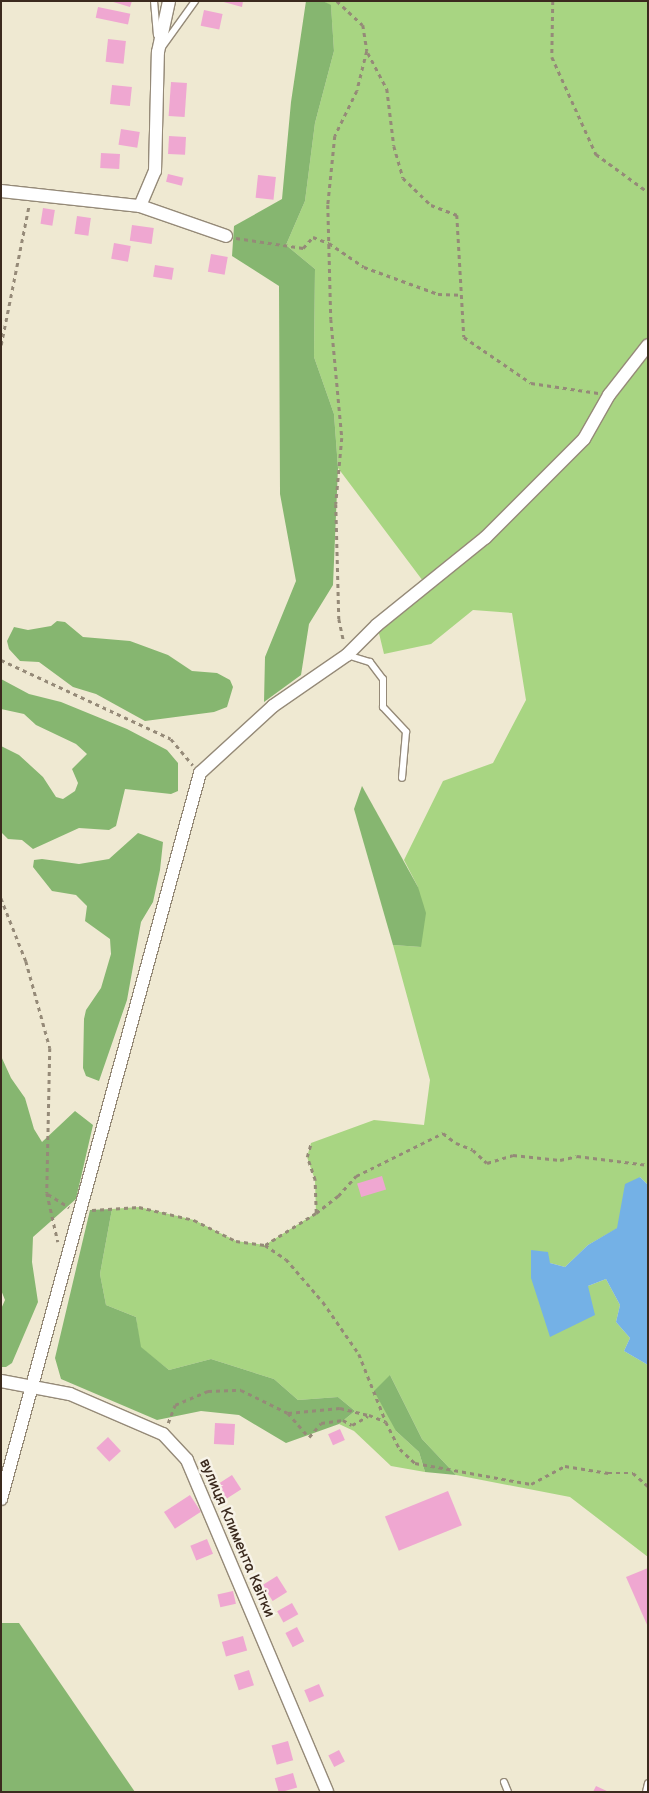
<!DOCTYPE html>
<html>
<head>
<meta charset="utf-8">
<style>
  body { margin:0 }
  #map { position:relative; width:649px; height:1793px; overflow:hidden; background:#efe9d2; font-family:"Balsamiq Sans",sans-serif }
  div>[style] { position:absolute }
  .green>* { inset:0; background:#a8d582 }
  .forest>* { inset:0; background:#86b670 }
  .water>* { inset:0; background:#74b1e6 }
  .building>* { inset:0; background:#efa7d1; transform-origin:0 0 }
  .path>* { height:2.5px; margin-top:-1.25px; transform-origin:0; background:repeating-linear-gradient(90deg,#958a78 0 4px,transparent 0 8px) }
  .roads { filter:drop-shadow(1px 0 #958a78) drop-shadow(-1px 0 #958a78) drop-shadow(0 1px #958a78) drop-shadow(0 -1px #958a78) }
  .lane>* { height:6px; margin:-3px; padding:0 3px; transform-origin:3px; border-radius:3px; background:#fff }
  .street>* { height:12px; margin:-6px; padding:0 6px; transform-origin:6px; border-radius:6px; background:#fff }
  span { translate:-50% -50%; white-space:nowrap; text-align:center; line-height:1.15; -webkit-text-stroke:5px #f7f3e8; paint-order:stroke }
  .street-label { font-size:15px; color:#3b2a1e }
  .frame { position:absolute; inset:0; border:2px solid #3b2a1e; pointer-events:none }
</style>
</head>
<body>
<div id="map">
  <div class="green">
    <i style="clip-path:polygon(323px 1px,648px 1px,648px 1185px,640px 1177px,625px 1195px,618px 1228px,588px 1245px,565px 1267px,550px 1263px,531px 1250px,531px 1278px,588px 1286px,606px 1279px,620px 1305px,616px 1322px,630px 1338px,624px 1351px,648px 1365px,648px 1557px,570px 1497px,456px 1475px,422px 1439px,390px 1375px,396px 1431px,419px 1452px,425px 1472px,391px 1466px,354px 1431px,339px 1424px,355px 1411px,338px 1397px,298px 1400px,274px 1379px,211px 1359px,169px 1370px,140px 1347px,136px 1317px,106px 1305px,100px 1274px,112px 1209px,139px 1207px,194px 1220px,236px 1241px,265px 1245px,316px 1213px,315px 1180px,307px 1157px,311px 1143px,374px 1120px,424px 1125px,430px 1080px,393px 945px,421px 947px,418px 887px,404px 860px,443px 781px,493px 763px,526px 700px,512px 613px,473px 610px,431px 644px,384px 654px,377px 625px,426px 585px,338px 468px,334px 414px,314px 357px,315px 269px,286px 245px,305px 201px,315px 123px,334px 51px,331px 6px)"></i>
  </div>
  <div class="forest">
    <i style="clip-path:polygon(306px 1px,323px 1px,331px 5px,334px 51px,315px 123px,305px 201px,286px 245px,315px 269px,314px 357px,334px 414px,338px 468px,333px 585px,309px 624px,301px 675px,264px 702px,265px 657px,296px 581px,280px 494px,279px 286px,232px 256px,234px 226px,282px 199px,291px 102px)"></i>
    <i style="clip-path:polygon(57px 621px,65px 622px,83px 637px,130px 641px,168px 655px,192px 671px,217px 673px,230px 680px,233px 687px,227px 707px,214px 712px,145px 721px,96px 694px,73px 687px,39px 662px,20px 661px,9px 649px,7px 641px,14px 627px,28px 630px,51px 626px)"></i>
    <i style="clip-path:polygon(1px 679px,29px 694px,61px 702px,127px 729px,167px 750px,178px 763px,178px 791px,171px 794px,125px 789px,116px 826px,109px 830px,79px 828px,33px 849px,22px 840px,8px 839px,1px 832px,1px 746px,19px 755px,43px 777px,56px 797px,63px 799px,75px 791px,78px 783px,72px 769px,87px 754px,76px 744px,36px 725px,24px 714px,1px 709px)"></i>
    <i style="clip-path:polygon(362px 786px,418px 887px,426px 913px,421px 947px,393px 945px,354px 809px)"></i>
    <i style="clip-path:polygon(138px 833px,163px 842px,160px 870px,153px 902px,141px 922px,127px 1000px,99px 1081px,86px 1076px,83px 1068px,84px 1019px,86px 1010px,101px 988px,111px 954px,110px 939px,85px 921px,87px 906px,76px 895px,52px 891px,33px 867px,34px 860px,42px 859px,79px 864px,109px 859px)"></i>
    <i style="clip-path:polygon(1px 1056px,11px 1078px,25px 1098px,34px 1129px,42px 1142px,75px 1111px,93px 1125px,76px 1199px,33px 1237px,32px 1262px,38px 1302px,12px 1363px,6px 1367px,1px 1367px,1px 1309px,5px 1300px,1px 1290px)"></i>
    <i style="clip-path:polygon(112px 1209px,100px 1274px,106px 1305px,136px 1317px,141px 1347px,169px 1370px,211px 1359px,274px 1379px,298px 1400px,338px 1397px,355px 1411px,339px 1424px,286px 1443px,239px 1415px,201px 1411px,157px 1420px,61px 1379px,55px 1358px,90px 1210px)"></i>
    <i style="clip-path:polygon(390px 1375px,422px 1439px,456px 1475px,425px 1472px,419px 1452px,396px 1431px,374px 1391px)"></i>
    <i style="clip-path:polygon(1px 1623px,19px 1623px,135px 1792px,1px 1792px)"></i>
  </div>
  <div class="water">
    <i style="clip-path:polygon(640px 1177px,648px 1185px,648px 1365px,624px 1351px,630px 1338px,616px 1322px,620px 1305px,606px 1279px,588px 1286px,595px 1315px,550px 1337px,531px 1278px,531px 1250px,548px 1252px,550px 1263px,565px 1267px,588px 1245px,617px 1228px,625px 1184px)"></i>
  </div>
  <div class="building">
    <i style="clip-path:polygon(110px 1px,132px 1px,130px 7px)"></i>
    <i style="clip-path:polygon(220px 1px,243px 1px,242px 7px)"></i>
    <i style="left:98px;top:7px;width:33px;height:11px;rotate:12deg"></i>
    <i style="left:204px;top:10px;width:19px;height:16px;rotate:12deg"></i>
    <i style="left:108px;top:39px;width:18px;height:23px;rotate:6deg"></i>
    <i style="left:171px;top:82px;width:16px;height:34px;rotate:4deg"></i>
    <i style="left:112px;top:85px;width:20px;height:19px;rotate:6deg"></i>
    <i style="left:121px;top:129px;width:19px;height:16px;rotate:9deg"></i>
    <i style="left:169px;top:136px;width:17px;height:18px;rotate:3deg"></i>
    <i style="left:101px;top:153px;width:19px;height:15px;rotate:3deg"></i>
    <i style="left:168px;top:174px;width:16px;height:8px;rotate:14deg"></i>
    <i style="left:258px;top:175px;width:18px;height:23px;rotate:6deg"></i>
    <i style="left:43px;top:208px;width:12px;height:16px;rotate:9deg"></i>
    <i style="left:77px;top:216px;width:14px;height:18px;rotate:8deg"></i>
    <i style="left:132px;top:225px;width:22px;height:16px;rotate:8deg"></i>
    <i style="left:114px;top:243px;width:17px;height:16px;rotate:10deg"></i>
    <i style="left:211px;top:254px;width:17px;height:18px;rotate:10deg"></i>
    <i style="left:155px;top:265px;width:19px;height:12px;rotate:9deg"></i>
    <i style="left:382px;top:1176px;width:14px;height:26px;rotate:73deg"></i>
    <i style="left:215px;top:1423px;width:20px;height:21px;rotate:3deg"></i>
    <i style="left:340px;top:1429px;width:12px;height:13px;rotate:66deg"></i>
    <i style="left:108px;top:1437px;width:19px;height:16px;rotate:47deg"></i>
    <i style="left:232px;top:1475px;width:17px;height:19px;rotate:57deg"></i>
    <i style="left:448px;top:1491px;width:37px;height:68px;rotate:68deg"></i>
    <i style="left:190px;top:1495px;width:20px;height:31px;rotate:57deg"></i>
    <i style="left:207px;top:1539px;width:16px;height:18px;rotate:68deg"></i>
    <i style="clip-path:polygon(648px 1568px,648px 1627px,626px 1577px)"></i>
    <i style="left:277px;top:1576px;width:19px;height:17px;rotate:58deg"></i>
    <i style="left:233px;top:1591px;width:13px;height:16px;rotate:77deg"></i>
    <i style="left:292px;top:1603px;width:13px;height:17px;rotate:61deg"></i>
    <i style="left:297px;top:1627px;width:16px;height:13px;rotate:63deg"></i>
    <i style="left:243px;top:1636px;width:15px;height:22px;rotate:74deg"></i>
    <i style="left:249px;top:1670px;width:16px;height:16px;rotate:72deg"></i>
    <i style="left:319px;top:1684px;width:13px;height:16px;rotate:67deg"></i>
    <i style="left:288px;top:1741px;width:20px;height:17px;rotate:75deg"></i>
    <i style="left:339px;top:1750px;width:13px;height:12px;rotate:63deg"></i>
    <i style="left:293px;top:1773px;width:15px;height:19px;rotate:74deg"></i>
    <i style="clip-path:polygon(596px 1786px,609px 1792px,593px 1792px)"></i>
  </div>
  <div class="path">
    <i style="left:337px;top:1px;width:35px;rotate:43deg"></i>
    <i style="left:363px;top:25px;width:26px;rotate:81deg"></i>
    <i style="left:367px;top:51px;width:41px;rotate:104deg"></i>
    <i style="left:357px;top:91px;width:50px;rotate:116.1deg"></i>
    <i style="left:335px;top:136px;width:69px;rotate:95.8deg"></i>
    <i style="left:328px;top:205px;width:114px;rotate:88.5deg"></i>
    <i style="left:331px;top:319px;width:120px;rotate:84.7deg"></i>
    <i style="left:342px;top:438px;width:66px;rotate:95.2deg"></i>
    <i style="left:336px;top:504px;width:115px;rotate:88.5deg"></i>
    <i style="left:339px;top:619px;width:24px;rotate:78deg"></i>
    <i style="left:553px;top:1px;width:56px;rotate:91deg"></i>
    <i style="left:552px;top:57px;width:107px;rotate:65.6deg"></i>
    <i style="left:596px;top:154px;width:64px;rotate:36.2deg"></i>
    <i style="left:368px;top:53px;width:41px;rotate:62.2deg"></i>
    <i style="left:387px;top:89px;width:57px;rotate:83deg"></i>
    <i style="left:394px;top:146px;width:33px;rotate:74deg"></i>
    <i style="left:403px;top:178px;width:39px;rotate:44deg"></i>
    <i style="left:431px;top:205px;width:28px;rotate:21deg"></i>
    <i style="left:457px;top:215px;width:122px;rotate:86.7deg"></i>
    <i style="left:464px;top:337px;width:81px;rotate:34.5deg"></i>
    <i style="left:531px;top:383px;width:68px;rotate:8.5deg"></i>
    <i style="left:236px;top:238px;width:68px;rotate:8.5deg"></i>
    <i style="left:303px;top:248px;width:15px;rotate:-48deg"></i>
    <i style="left:313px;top:237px;width:17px;rotate:21deg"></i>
    <i style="left:329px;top:243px;width:42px;rotate:34.4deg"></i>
    <i style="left:364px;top:267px;width:79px;rotate:20deg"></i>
    <i style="left:438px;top:294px;width:23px;rotate:2deg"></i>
    <i style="left:1px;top:345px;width:143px;rotate:-78.7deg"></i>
    <i style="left:1px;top:660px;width:187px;rotate:24.9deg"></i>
    <i style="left:171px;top:739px;width:34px;rotate:50deg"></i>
    <i style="left:1px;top:898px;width:68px;rotate:68.4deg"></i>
    <i style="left:26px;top:961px;width:90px;rotate:74.6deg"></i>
    <i style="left:50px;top:1048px;width:145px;rotate:91.2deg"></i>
    <i style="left:47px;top:1193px;width:50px;rotate:77.3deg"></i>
    <i style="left:48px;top:1194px;width:25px;rotate:32deg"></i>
    <i style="left:92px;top:1210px;width:47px;rotate:-3.7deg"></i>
    <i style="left:139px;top:1207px;width:57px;rotate:13.3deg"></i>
    <i style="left:194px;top:1220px;width:47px;rotate:26.6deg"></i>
    <i style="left:236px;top:1241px;width:29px;rotate:8deg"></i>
    <i style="left:265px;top:1245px;width:60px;rotate:-32.1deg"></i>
    <i style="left:316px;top:1213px;width:33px;rotate:-92deg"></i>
    <i style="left:315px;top:1180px;width:24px;rotate:-109deg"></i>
    <i style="left:307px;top:1157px;width:15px;rotate:-74deg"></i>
    <i style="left:316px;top:1213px;width:28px;rotate:-38deg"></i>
    <i style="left:338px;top:1196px;width:27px;rotate:-48deg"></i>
    <i style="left:356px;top:1176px;width:97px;rotate:-26.3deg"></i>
    <i style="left:443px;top:1133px;width:16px;rotate:38deg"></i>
    <i style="left:456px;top:1143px;width:18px;rotate:22deg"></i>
    <i style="left:473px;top:1150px;width:19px;rotate:43deg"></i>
    <i style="left:487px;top:1163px;width:27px;rotate:-17deg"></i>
    <i style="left:513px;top:1155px;width:47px;rotate:6.1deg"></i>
    <i style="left:560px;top:1160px;width:17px;rotate:-13deg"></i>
    <i style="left:577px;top:1156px;width:72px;rotate:7.2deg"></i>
    <i style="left:265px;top:1245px;width:25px;rotate:34deg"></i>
    <i style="left:286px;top:1259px;width:57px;rotate:49.3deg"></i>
    <i style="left:323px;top:1302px;width:63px;rotate:55.3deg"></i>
    <i style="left:359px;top:1354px;width:73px;rotate:68.3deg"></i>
    <i style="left:288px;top:1413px;width:52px;rotate:-5.5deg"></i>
    <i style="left:340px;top:1408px;width:30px;rotate:14deg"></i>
    <i style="left:369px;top:1415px;width:18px;rotate:22deg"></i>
    <i style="left:386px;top:1422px;width:30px;rotate:63deg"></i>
    <i style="left:400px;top:1449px;width:21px;rotate:43deg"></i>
    <i style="left:415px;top:1463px;width:118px;rotate:10.3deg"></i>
    <i style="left:531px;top:1484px;width:38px;rotate:-28deg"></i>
    <i style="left:565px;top:1466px;width:44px;rotate:9.2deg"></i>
    <i style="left:608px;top:1473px;width:25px"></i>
    <i style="left:633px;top:1473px;width:20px;rotate:41deg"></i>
    <i style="left:168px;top:1423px;width:19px;rotate:-69deg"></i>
    <i style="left:175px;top:1405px;width:36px;rotate:-23deg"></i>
    <i style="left:208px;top:1391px;width:33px;rotate:-2deg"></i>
    <i style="left:241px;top:1390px;width:52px;rotate:26.1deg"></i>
    <i style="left:288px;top:1413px;width:32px;rotate:49deg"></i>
    <i style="left:309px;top:1437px;width:18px;rotate:-49deg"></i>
    <i style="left:321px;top:1423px;width:22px;rotate:-8deg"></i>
    <i style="left:343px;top:1420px;width:10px;rotate:29deg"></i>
    <i style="left:352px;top:1425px;width:18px;rotate:-29deg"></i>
  </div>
  <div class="roads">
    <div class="lane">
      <i style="left:154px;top:1px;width:34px;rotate:85deg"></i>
      <i style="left:162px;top:47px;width:57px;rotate:-54.3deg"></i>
      <i style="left:347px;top:655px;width:24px;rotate:17deg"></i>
      <i style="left:370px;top:662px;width:21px;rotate:53deg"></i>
      <i style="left:383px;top:679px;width:28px;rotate:90deg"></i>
      <i style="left:383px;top:707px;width:34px;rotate:47deg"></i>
      <i style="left:406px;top:732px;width:46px;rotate:95deg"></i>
      <i style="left:504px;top:1782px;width:11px;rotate:68deg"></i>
      <i style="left:646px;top:1792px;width:9px;rotate:-77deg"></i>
    </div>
    <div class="street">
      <i style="left:1px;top:191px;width:140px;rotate:6.2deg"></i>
      <i style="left:140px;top:206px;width:91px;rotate:19.2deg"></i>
      <i style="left:140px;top:206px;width:38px;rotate:-67deg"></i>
      <i style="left:155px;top:171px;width:119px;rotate:-88.6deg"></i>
      <i style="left:158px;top:52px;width:52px;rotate:-77.8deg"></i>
      <i style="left:1px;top:1381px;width:70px;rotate:10.7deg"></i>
      <i style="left:70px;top:1394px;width:101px;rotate:23.3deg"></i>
      <i style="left:163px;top:1434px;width:35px;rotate:47deg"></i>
      <i style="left:187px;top:1460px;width:360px;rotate:67.1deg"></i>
      <i style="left:1px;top:1499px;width:753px;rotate:-74.67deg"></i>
      <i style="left:200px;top:773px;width:99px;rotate:-42.5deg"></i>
      <i style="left:273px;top:706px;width:90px;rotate:-34.6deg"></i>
      <i style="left:347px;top:655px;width:42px;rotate:-45deg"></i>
      <i style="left:377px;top:625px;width:139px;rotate:-38.9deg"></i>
      <i style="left:485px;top:538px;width:140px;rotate:-45deg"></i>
      <i style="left:584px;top:439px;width:51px;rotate:-60.4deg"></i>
      <i style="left:609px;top:395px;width:63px;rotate:-52deg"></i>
    </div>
  </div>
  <div class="street-label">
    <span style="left:237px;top:1538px;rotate:67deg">вулиця Климента Квітки</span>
  </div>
  <div class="frame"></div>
</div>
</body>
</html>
